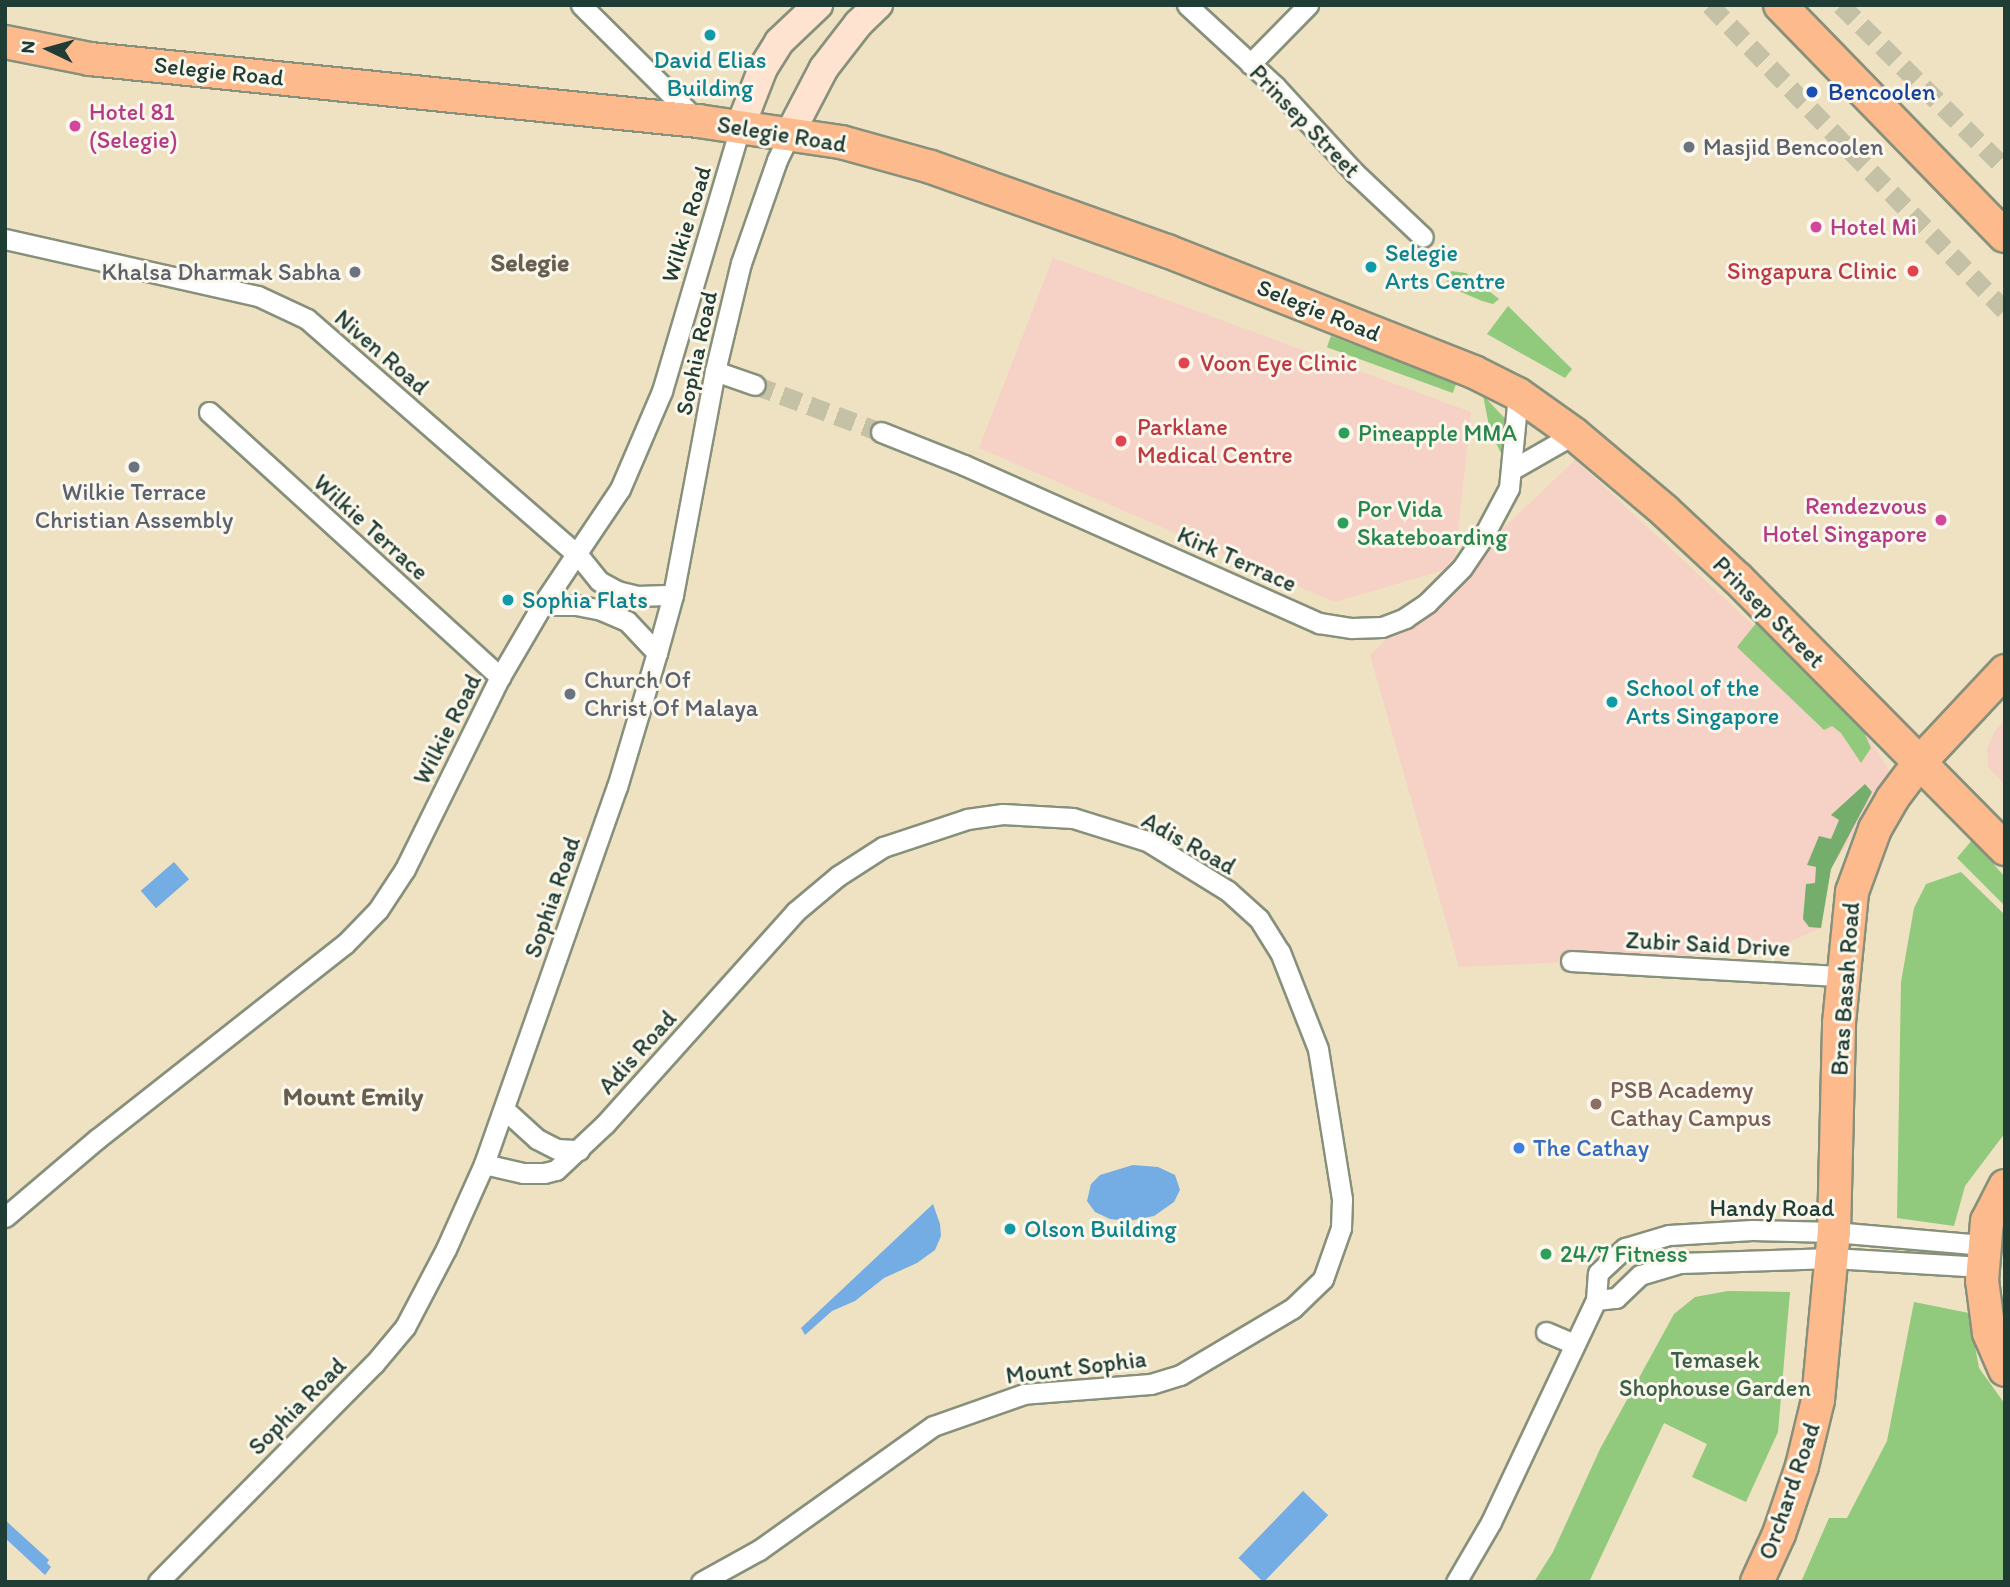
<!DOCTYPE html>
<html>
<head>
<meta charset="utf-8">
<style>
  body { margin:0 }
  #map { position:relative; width:2010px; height:1587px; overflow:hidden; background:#eee2c2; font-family:Itim,sans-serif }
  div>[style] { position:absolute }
  .built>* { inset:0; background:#f6d1c5 }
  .green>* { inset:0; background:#91c97d; transform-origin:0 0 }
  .forest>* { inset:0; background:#74ad6c }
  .water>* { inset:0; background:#74ace4; transform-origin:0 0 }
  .street-tunnel>* { height:19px; margin-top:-9.5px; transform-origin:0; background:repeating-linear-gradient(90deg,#c5c1a6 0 19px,transparent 0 29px) }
  .roads { filter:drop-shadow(2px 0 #86907b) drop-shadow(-2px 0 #86907b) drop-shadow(0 2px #86907b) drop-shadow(0 -2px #86907b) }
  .street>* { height:19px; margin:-9.5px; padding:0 9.5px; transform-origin:9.5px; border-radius:9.5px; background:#fff }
  .secondary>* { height:28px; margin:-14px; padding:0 14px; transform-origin:14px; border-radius:14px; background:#fee3d1 }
  .primary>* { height:32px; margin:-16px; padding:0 16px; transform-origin:16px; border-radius:16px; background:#fcba8d }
  .dots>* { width:19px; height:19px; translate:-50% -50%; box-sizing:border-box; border:4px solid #fbf7ec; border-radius:50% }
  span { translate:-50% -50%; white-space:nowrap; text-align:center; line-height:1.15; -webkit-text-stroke:6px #fbf7ec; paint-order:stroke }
  .culture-label { font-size:24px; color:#0d838f }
  .left { translate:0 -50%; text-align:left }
  .street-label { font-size:24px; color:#1f3d34 }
  .transit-label { font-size:24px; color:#164399 }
  .hotel-label { font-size:24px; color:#b23c85 }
  .right { translate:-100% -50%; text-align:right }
  .worship-label { font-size:24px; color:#5b616d }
  .health-label { font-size:24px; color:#be3a42 }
  .leisure-label { font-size:24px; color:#27864d }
  .education-label { font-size:24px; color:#785e54 }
  .shop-label { font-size:24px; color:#366cbe }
  .park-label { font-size:24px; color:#3c6046 }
  .neighbourhood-label { font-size:26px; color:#665f4f; font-weight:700 }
  .frame { position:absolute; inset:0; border:7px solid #1f3d34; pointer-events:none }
  .north { position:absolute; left:14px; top:14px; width:70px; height:70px; -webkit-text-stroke:5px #fbf7ec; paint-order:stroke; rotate:275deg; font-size:19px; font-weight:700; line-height:28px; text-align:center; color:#1f3d34 }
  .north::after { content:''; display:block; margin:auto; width:24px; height:32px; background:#1f3d34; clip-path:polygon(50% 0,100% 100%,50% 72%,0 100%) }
</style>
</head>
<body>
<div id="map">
  <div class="built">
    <i style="clip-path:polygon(1053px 258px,1471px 412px,1454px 567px,1335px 602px,979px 448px)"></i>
    <i style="clip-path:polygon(1575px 460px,1861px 725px,1892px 775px,1831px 869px,1821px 928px,1764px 953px,1459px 967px,1370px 655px)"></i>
    <i style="clip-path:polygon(2005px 720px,2005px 785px,1988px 767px,1987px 749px,1995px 731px)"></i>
  </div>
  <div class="green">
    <i style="clip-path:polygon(1451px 271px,1466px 273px,1499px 299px,1493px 304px,1482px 301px,1445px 285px)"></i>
    <i style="clip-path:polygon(1508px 306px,1572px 369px,1565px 378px,1487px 334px)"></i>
    <i style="left:1331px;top:336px;width:134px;height:12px;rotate:20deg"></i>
    <i style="clip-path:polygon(1483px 395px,1510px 424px,1503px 457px,1490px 431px)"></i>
    <i style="clip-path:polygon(1757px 622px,1790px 651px,1861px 725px,1871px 748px,1861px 763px,1841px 733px,1832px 726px,1824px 730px,1737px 647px)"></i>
    <i style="clip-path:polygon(1972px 840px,2005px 877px,2005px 906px,1957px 858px)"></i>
    <i style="clip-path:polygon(1961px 872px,2005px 915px,2005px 1133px,1965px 1186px,1954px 1226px,1897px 1218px,1901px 982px,1914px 908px,1926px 884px)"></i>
    <i style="clip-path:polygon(1728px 1291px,1790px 1292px,1778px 1432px,1746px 1502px,1692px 1477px,1707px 1444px,1664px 1423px,1589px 1582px,1534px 1582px,1553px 1552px,1600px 1449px,1674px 1314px,1695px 1297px)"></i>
    <i style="clip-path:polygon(1914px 1302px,1969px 1313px,1979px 1368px,2005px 1404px,2005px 1582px,1801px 1582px,1829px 1518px,1847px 1518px,1887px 1441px)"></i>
  </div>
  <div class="forest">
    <i style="clip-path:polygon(1865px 784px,1872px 792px,1831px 869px,1821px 928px,1809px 927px,1803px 919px,1806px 884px,1815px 883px,1816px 867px,1807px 865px,1819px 836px,1831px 839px,1839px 820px,1831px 815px)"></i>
  </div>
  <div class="water">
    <i style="left:174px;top:862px;width:23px;height:44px;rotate:49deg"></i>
    <i style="clip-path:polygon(1133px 1165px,1158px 1167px,1175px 1175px,1180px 1190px,1174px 1202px,1154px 1216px,1129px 1221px,1110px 1219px,1095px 1212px,1087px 1201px,1091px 1184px,1100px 1175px)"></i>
    <i style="clip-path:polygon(933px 1204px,940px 1224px,941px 1236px,935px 1250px,917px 1263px,884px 1278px,855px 1301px,832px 1311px,805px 1335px,801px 1328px)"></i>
    <i style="left:1303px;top:1491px;width:35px;height:93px;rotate:44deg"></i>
    <i style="clip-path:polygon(5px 1520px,49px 1560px,47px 1563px,51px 1567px,45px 1575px,5px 1538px)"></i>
  </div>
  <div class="street-tunnel">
    <i style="left:1710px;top:5px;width:424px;rotate:46deg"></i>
    <i style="left:1841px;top:5px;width:231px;rotate:44.8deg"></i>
    <i style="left:755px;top:385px;width:134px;rotate:20.5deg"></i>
  </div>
  <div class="roads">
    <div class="street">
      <i style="left:581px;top:5px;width:165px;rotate:44.8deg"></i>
      <i style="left:1187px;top:5px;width:120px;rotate:42.6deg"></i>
      <i style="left:1275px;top:86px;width:118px;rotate:47.4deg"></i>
      <i style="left:1355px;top:173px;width:93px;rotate:43.3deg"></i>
      <i style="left:1250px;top:64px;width:83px;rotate:-45.5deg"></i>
      <i style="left:5px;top:239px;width:259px;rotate:12.7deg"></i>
      <i style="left:258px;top:296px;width:54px;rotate:25.1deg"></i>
      <i style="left:307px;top:319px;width:359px;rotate:41.1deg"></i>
      <i style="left:578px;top:555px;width:33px;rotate:51deg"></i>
      <i style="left:599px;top:581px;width:21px;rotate:29deg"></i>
      <i style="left:617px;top:591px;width:21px;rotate:14deg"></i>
      <i style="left:637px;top:596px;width:36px;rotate:-2deg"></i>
      <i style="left:715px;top:371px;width:42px;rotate:19.3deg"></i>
      <i style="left:209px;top:412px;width:394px;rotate:42.3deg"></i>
      <i style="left:881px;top:432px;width:89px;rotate:21.7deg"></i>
      <i style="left:964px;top:465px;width:389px;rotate:24deg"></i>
      <i style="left:1319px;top:623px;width:33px;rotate:9deg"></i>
      <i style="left:1352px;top:628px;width:30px;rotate:-2deg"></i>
      <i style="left:1382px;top:627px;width:25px;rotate:-21deg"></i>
      <i style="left:1405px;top:618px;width:27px;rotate:-34deg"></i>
      <i style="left:1427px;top:603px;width:49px;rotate:-45deg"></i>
      <i style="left:1462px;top:568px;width:40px;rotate:-56deg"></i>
      <i style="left:1484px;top:535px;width:53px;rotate:-62deg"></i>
      <i style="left:1509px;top:488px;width:94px;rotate:-84.5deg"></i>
      <i style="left:1513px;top:469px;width:70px;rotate:-29.8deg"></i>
      <i style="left:542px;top:605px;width:34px"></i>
      <i style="left:576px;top:605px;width:25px;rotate:11deg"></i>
      <i style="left:601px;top:610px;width:28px;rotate:23deg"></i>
      <i style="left:627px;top:621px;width:44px;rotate:46.8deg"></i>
      <i style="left:1571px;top:961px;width:271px;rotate:3.2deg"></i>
      <i style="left:504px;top:1109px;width:45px;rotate:42.3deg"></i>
      <i style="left:537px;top:1139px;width:22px;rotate:27deg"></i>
      <i style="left:557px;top:1149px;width:22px;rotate:3deg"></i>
      <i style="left:484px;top:1164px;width:40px;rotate:13deg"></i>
      <i style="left:523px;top:1173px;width:21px"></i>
      <i style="left:544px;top:1173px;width:12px;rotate:-14deg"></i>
      <i style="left:556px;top:1170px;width:67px;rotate:-43.2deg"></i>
      <i style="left:605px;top:1124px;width:285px;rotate:-48.1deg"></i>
      <i style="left:795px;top:912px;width:56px;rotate:-39.9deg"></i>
      <i style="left:838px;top:876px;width:54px;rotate:-32.8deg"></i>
      <i style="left:883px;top:847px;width:89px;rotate:-18.4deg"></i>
      <i style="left:967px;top:819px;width:36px;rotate:-8deg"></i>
      <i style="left:1003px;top:814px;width:70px;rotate:3.3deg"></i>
      <i style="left:1073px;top:818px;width:77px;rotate:17.3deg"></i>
      <i style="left:1147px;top:841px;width:95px;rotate:31.7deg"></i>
      <i style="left:1228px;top:891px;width:42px;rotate:42.1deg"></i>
      <i style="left:1259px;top:919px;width:39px;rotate:58deg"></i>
      <i style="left:1280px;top:952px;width:104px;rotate:68.6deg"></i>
      <i style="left:1318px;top:1049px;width:152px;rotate:80.9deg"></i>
      <i style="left:1342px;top:1199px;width:29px;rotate:92deg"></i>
      <i style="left:1341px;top:1228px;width:54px;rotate:109.4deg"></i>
      <i style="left:1323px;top:1279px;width:42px;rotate:136deg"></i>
      <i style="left:1293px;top:1308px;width:131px;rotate:149.3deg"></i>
      <i style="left:1180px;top:1375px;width:31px;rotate:163deg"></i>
      <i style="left:1150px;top:1384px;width:126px;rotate:175.5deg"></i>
      <i style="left:1024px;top:1394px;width:96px;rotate:160.6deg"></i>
      <i style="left:933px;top:1426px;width:214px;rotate:144.5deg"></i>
      <i style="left:759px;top:1550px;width:66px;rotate:151.1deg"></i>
      <i style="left:5px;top:1217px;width:121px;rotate:-40.3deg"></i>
      <i style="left:97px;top:1139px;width:315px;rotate:-38.2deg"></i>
      <i style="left:345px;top:944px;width:47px;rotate:-45.9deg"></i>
      <i style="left:378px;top:910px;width:49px;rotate:-56.6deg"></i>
      <i style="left:405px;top:869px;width:214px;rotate:-63.7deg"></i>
      <i style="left:500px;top:677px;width:83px;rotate:-59.7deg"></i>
      <i style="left:542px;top:605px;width:140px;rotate:-56.1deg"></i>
      <i style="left:620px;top:489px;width:107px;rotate:-66.8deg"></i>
      <i style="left:662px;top:391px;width:275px;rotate:-73.5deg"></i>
      <i style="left:1596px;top:1300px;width:20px;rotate:-6deg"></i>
      <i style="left:1616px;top:1298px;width:33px;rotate:-44deg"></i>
      <i style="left:1640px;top:1275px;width:42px;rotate:-16.7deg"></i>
      <i style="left:1680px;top:1263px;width:152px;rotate:-1.9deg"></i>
      <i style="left:1832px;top:1258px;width:151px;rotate:3.4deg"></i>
      <i style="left:1546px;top:1332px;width:30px;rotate:23deg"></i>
      <i style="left:158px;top:1582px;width:307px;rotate:-45.3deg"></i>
      <i style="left:374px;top:1364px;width:48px;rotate:-50deg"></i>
      <i style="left:405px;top:1327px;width:88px;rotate:-62.3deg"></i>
      <i style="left:446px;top:1249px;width:93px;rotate:-65.9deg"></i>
      <i style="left:484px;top:1164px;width:400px;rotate:-70.6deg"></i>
      <i style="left:617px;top:787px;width:140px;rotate:-73.4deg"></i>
      <i style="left:657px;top:653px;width:60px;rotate:-74.6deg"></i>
      <i style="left:673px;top:595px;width:228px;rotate:-79.4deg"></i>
      <i style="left:715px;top:371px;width:111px;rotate:-76.5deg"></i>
      <i style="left:741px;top:263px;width:109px;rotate:-70.7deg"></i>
      <i style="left:777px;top:160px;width:30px;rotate:-64deg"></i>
      <i style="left:1456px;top:1582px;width:69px;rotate:-59.7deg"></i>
      <i style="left:1491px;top:1522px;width:246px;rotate:-64.7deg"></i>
      <i style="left:1596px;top:1300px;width:27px;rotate:-86deg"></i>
      <i style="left:1598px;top:1273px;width:37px;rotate:-43deg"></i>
      <i style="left:1625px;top:1248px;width:46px;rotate:-16.5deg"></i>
      <i style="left:1669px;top:1235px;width:83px;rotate:-3.4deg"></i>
      <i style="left:1752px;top:1230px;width:82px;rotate:1.4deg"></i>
      <i style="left:1834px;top:1232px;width:151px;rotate:5deg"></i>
    </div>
    <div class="secondary">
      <i style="left:740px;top:127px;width:63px;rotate:-68.7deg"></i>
      <i style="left:763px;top:68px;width:31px;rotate:-58deg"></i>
      <i style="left:779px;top:42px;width:54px;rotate:-43.5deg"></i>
      <i style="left:790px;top:133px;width:73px;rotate:-62.4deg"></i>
      <i style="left:824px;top:68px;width:56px;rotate:-52.3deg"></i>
      <i style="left:858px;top:24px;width:28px;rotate:-44deg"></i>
    </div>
    <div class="primary">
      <i style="left:1780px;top:5px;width:322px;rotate:45.8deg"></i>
      <i style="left:5px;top:42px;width:87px;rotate:11.3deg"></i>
      <i style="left:90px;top:59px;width:611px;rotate:5.82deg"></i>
      <i style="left:698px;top:121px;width:145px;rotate:8.4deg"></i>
      <i style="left:841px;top:142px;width:93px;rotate:15.5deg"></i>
      <i style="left:931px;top:167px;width:251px;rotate:19.6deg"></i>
      <i style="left:1167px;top:251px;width:330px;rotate:21.5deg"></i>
      <i style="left:1474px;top:372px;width:49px;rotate:26.6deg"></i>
      <i style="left:1518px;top:394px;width:69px;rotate:35.5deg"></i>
      <i style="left:1574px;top:434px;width:119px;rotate:40.2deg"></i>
      <i style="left:1665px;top:511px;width:100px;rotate:43deg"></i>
      <i style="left:1738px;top:579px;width:380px;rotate:45.3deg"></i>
      <i style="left:2005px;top:1186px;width:39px;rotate:117deg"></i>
      <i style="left:1987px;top:1221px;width:59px;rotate:94.8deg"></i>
      <i style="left:1982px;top:1280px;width:53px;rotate:82.5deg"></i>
      <i style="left:1989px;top:1333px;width:40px;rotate:66.6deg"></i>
      <i style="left:1757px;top:1582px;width:53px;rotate:-65.4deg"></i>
      <i style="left:1779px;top:1534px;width:72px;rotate:-71.3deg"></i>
      <i style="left:1802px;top:1466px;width:68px;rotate:-76.4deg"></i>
      <i style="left:1818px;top:1400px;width:169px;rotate:-84.6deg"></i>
      <i style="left:1834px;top:1232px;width:209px;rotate:-88.6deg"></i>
      <i style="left:1839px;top:1023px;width:132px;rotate:-84.3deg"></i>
      <i style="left:1852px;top:892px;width:67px;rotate:-69.9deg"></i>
      <i style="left:1875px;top:829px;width:34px;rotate:-60deg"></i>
      <i style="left:1892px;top:799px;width:45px;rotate:-53.1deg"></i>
      <i style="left:1919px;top:763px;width:126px;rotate:-46.9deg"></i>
    </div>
  </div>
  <div class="dots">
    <i style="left:710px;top:35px;background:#0f9aa8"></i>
    <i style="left:1812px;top:92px;background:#1a4fb4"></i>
    <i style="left:75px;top:126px;background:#d1479c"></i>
    <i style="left:1689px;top:147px;background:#6b7280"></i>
    <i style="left:1816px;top:227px;background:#d1479c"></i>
    <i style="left:1371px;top:267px;background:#0f9aa8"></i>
    <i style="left:1913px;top:271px;background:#e0444e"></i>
    <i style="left:355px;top:272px;background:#6b7280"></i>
    <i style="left:1184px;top:363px;background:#e0444e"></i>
    <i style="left:1344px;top:433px;background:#2e9e5b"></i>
    <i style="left:1121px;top:441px;background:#e0444e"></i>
    <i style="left:134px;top:467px;background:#6b7280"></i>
    <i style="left:1941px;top:520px;background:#d1479c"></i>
    <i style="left:1343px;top:523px;background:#2e9e5b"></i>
    <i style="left:508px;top:600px;background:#0f9aa8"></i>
    <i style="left:570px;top:694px;background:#6b7280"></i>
    <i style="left:1612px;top:702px;background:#0f9aa8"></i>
    <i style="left:1596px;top:1104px;background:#8d6e63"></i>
    <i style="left:1519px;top:1148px;background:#3f7fe0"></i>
    <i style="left:1010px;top:1229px;background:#0f9aa8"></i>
    <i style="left:1546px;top:1254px;background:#2e9e5b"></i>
  </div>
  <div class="culture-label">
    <span style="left:710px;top:74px">David Elias<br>Building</span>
    <span class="left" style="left:1385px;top:267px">Selegie<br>Arts Centre</span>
    <span class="left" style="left:522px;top:600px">Sophia Flats</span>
    <span class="left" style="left:1626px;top:702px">School of the<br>Arts Singapore</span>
    <span class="left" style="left:1024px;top:1229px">Olson Building</span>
  </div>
  <div class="street-label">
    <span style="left:219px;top:71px;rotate:6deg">Selegie Road</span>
    <span style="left:1305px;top:121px;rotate:46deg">Prinsep Street</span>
    <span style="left:782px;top:134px;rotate:9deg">Selegie Road</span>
    <span style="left:686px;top:224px;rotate:-73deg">Wilkie Road</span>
    <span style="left:1319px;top:310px;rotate:22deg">Selegie Road</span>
    <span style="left:382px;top:352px;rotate:41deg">Niven Road</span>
    <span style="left:696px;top:353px;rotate:-78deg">Sophia Road</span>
    <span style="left:371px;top:527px;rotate:42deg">Wilkie Terrace</span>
    <span style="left:1237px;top:559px;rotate:24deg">Kirk Terrace</span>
    <span style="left:1769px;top:612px;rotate:45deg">Prinsep Street</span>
    <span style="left:447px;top:729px;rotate:-63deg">Wilkie Road</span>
    <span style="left:1189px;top:843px;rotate:29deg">Adis Road</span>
    <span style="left:552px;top:897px;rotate:-71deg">Sophia Road</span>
    <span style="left:1708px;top:944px;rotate:3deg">Zubir Said Drive</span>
    <span style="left:1845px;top:989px;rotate:-86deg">Bras Basah Road</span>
    <span style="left:637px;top:1052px;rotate:-48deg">Adis Road</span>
    <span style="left:1772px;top:1208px">Handy Road</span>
    <span style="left:1076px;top:1367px;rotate:-7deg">Mount Sophia</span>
    <span style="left:297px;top:1406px;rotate:-45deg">Sophia Road</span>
    <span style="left:1789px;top:1491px;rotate:-71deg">Orchard Road</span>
  </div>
  <div class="transit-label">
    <span class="left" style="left:1828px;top:92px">Bencoolen</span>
  </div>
  <div class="hotel-label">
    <span class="left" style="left:89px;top:126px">Hotel 81<br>(Selegie)</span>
    <span class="left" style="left:1830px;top:227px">Hotel Mi</span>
    <span class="right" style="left:1927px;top:520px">Rendezvous<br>Hotel Singapore</span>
  </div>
  <div class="worship-label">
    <span class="left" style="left:1703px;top:147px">Masjid Bencoolen</span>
    <span class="right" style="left:341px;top:272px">Khalsa Dharmak Sabha</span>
    <span style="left:134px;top:506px">Wilkie Terrace<br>Christian Assembly</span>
    <span class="left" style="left:584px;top:694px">Church Of<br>Christ Of Malaya</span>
  </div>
  <div class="health-label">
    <span class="right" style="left:1897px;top:271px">Singapura Clinic</span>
    <span class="left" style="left:1200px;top:363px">Voon Eye Clinic</span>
    <span class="left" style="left:1137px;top:441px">Parklane<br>Medical Centre</span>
  </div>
  <div class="leisure-label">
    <span class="left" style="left:1358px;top:433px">Pineapple MMA</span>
    <span class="left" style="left:1357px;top:523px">Por Vida<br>Skateboarding</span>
    <span class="left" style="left:1560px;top:1254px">24/7 Fitness</span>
  </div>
  <div class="education-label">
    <span class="left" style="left:1610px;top:1104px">PSB Academy<br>Cathay Campus</span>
  </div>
  <div class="shop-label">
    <span class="left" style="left:1533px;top:1148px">The Cathay</span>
  </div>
  <div class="park-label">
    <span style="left:1715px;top:1374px">Temasek<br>Shophouse Garden</span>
  </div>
  <div class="neighbourhood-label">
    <span style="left:530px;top:263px">Selegie</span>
    <span style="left:353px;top:1097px">Mount Emily</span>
  </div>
  <div class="frame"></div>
  <div class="north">N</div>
</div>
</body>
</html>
